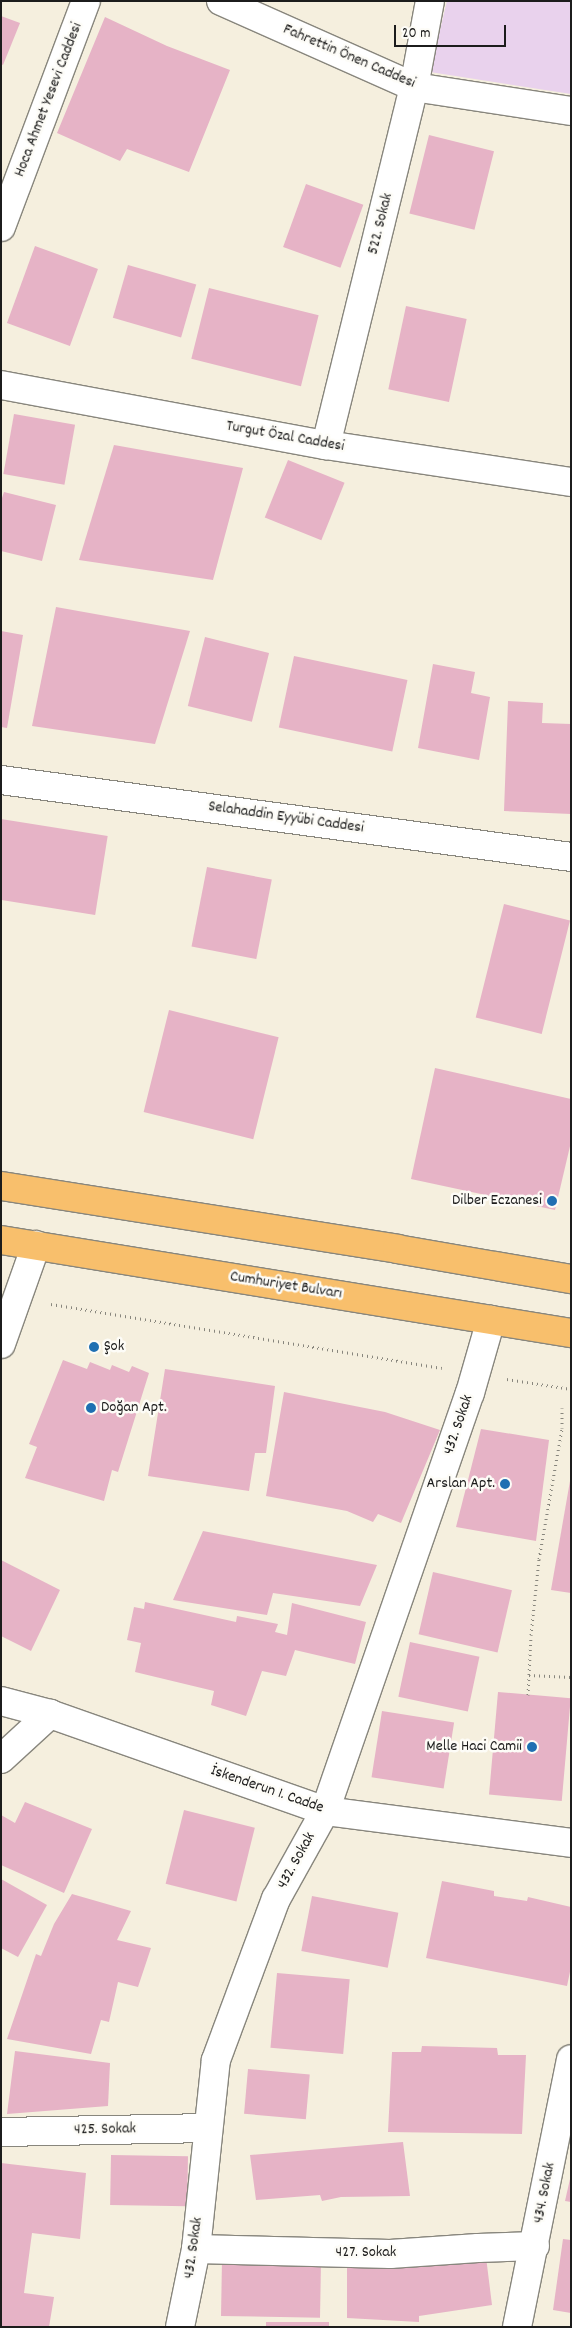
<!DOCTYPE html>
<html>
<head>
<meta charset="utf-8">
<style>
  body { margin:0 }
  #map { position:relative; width:572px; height:2328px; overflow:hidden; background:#f5efde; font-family:Dekko,sans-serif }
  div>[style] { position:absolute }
  .built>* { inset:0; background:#e9d2ed }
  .building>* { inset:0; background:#e6b3c6; transform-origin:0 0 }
  .path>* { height:3px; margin-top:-1.5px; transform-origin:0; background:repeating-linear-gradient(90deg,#88867d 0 1px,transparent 0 5px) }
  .roads { filter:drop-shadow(1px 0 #88867d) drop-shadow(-1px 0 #88867d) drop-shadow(0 1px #88867d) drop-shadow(0 -1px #88867d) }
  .minor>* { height:28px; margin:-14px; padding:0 14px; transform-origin:14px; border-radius:14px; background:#fff }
  .tertiary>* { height:28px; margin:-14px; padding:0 14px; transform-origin:14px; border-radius:14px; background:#fff }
  .primary>* { height:28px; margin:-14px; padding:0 14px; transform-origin:14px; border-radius:14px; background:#f8bf6c }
  .dots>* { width:14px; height:14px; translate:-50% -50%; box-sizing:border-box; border:2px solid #fdfcf7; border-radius:50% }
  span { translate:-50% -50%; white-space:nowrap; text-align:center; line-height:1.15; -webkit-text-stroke:5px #fdfcf7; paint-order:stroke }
  .street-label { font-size:16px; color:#1c1c1c }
  .poi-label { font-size:16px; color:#1c1c1c }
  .right { translate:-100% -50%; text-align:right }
  .left { translate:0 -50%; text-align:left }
  .frame { position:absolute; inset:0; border:2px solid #1c1c1c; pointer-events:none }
  .scale { position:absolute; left:394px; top:25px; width:112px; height:22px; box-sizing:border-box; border:2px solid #1c1c1c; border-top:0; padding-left:6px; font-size:15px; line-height:18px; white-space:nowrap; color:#1c1c1c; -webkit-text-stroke:4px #fdfcf7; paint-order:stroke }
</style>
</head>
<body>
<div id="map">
  <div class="built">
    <i style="clip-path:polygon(447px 1px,571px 1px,571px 94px,430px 72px)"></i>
  </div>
  <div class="building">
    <i style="clip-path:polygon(1px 16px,20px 23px,3px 65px,1px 64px)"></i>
    <i style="clip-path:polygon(105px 17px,167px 46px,230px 70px,189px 172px,127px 149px,120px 161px,57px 133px)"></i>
    <i style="left:429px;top:135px;width:67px;height:81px;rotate:14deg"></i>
    <i style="left:306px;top:184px;width:61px;height:67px;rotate:20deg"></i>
    <i style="left:35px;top:246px;width:67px;height:82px;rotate:20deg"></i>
    <i style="left:128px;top:265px;width:71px;height:55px;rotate:16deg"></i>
    <i style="left:209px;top:288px;width:113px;height:73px;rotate:14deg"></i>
    <i style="left:406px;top:306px;width:62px;height:85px;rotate:12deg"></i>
    <i style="left:14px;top:414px;width:62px;height:61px;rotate:10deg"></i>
    <i style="clip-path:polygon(114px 445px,243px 468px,213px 580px,79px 560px)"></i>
    <i style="left:288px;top:460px;width:61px;height:62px;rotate:22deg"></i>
    <i style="clip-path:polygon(4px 492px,56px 505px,42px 561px,1px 551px,1px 501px)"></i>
    <i style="clip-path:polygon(56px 607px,190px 631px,155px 744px,32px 726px)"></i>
    <i style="clip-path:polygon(1px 631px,23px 635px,7px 728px,1px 727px)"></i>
    <i style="left:205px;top:637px;width:66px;height:71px;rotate:14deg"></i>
    <i style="left:294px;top:656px;width:116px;height:73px;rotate:12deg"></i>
    <i style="clip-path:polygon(433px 664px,475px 672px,471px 693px,490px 697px,479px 760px,418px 748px)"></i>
    <i style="clip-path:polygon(508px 701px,543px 703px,542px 723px,571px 724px,571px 814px,504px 811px)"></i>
    <i style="left:1px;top:819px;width:108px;height:80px;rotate:9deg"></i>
    <i style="left:207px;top:867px;width:66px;height:81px;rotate:11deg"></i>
    <i style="left:504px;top:904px;width:68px;height:117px;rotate:14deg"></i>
    <i style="left:169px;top:1010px;width:113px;height:105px;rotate:14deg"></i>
    <i style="clip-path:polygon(435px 1068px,571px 1099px,571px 1142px,555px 1210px,411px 1179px)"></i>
    <i style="clip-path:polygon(63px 1360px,87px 1369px,90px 1362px,110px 1370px,112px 1365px,129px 1372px,132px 1366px,149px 1373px,118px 1472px,112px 1470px,104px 1501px,25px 1478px,37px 1447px,29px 1444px)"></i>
    <i style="clip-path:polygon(165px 1369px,275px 1386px,266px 1453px,255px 1453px,249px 1491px,148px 1476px)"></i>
    <i style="clip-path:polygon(284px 1392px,385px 1412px,440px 1430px,401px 1523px,378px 1514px,373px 1522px,347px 1511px,266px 1496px)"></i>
    <i style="clip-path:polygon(481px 1429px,549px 1440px,536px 1541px,456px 1527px)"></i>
    <i style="clip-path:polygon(570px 1481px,571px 1481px,571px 1593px,551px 1590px)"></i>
    <i style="clip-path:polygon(203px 1531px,377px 1565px,360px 1606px,273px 1593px,267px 1615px,173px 1600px)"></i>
    <i style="clip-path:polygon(1px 1560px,60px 1590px,31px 1651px,1px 1636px)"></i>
    <i style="left:433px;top:1572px;width:81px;height:64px;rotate:13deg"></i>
    <i style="clip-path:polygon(145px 1602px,236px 1622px,237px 1616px,278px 1624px,275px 1632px,287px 1635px,292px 1603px,366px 1622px,355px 1664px,295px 1650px,286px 1676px,262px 1671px,246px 1716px,211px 1705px,214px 1691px,135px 1672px,141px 1643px,127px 1640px,134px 1607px,144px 1609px)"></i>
    <i style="left:410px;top:1642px;width:71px;height:56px;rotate:12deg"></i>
    <i style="left:498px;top:1692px;width:73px;height:103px;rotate:5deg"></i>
    <i style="left:382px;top:1711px;width:73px;height:67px;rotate:9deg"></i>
    <i style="clip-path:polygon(25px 1802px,92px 1829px,64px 1893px,1px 1865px,1px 1815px,15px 1823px)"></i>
    <i style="left:184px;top:1810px;width:73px;height:76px;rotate:14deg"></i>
    <i style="clip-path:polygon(1px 1879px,47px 1905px,18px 1957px,1px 1948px)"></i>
    <i style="clip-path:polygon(442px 1881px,494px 1891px,494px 1896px,527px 1901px,528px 1897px,571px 1907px,571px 1967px,567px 1986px,426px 1958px)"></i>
    <i style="clip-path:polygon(72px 1894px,131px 1911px,117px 1940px,151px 1948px,138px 1987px,118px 1982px,109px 2022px,101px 2020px,91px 2054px,7px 2039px,36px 1954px,41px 1956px,54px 1924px)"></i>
    <i style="left:312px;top:1896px;width:88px;height:56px;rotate:11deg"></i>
    <i style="left:277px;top:1973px;width:73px;height:75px;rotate:5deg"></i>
    <i style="clip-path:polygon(422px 2046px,497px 2048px,498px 2055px,526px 2055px,522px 2134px,388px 2132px,392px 2052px,421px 2052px)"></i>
    <i style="clip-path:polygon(15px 2051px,110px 2063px,108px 2106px,7px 2114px)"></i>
    <i style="left:248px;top:2069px;width:62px;height:45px;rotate:5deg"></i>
    <i style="clip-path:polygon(403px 2142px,410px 2196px,341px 2197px,322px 2201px,320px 2195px,256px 2200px,250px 2155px)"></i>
    <i style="left:111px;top:2155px;width:77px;height:50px;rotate:1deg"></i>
    <i style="clip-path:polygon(1px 2163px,86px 2173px,80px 2239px,32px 2233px,24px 2293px,54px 2297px,49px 2327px,1px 2327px)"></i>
    <i style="clip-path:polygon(570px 2179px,571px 2179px,571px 2202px,565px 2201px)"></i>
    <i style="clip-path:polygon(563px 2239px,571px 2240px,571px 2313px,553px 2310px)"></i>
    <i style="clip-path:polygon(486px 2257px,492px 2305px,419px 2316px,419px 2322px,347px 2318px,347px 2267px,414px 2264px)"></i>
    <i style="left:222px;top:2260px;width:99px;height:56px;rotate:1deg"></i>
    <i style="left:266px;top:2322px;width:63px;height:5px"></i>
  </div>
  <div class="path">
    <i style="left:51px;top:1304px;width:396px;rotate:9.3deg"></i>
    <i style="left:507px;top:1379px;width:65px;rotate:8.9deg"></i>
    <i style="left:529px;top:1675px;width:42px;rotate:2.7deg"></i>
    <i style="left:528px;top:1695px;width:60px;rotate:-87.1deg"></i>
    <i style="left:531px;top:1635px;width:76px;rotate:-84deg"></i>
    <i style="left:539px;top:1559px;width:133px;rotate:-80deg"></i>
    <i style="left:562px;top:1428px;width:20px;rotate:-90deg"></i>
  </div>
  <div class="roads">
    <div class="minor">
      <i style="left:326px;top:445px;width:369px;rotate:-76.2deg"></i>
      <i style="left:414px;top:87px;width:87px;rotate:-79.5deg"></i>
      <i style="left:1px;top:1344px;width:105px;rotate:-70.5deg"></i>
      <i style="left:1px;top:1759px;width:67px;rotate:-42.6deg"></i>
      <i style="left:1px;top:2132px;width:207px;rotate:-1.1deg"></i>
      <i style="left:196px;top:2249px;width:194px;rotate:1.5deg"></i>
      <i style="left:390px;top:2254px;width:88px;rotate:-3.9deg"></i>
      <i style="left:478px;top:2248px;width:57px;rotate:-2deg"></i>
      <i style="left:180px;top:2327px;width:80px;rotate:-78.4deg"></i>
      <i style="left:196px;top:2249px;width:190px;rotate:-84deg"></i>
      <i style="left:216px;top:2060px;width:172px;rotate:-69.6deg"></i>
      <i style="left:276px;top:1899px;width:101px;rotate:-60.9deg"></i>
      <i style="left:325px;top:1811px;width:442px;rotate:-70.9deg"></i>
      <i style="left:470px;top:1393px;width:76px;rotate:-74deg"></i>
      <i style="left:517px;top:2327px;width:273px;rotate:-78.6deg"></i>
    </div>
    <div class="tertiary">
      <i style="left:221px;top:1px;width:211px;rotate:24deg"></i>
      <i style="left:414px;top:87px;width:159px;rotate:8.7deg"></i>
      <i style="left:1px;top:227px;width:241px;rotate:-69.4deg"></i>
      <i style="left:1px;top:385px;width:330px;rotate:10.5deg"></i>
      <i style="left:326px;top:445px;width:248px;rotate:8.6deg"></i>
      <i style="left:1px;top:780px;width:575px;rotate:7.69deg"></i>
      <i style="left:1px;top:1701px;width:51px;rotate:14.9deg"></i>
      <i style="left:50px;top:1714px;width:292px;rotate:19.4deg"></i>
      <i style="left:325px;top:1811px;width:248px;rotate:7.4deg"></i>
    </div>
    <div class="primary">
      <i style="left:1px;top:1186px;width:401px;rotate:9deg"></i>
      <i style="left:397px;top:1249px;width:177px;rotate:9.8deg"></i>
      <i style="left:1px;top:1240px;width:578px;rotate:9.27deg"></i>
    </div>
  </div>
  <div class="dots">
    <i style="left:552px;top:1201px;background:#1f6fb2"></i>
    <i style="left:94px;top:1347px;background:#1f6fb2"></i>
    <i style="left:91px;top:1408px;background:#1f6fb2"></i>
    <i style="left:505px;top:1484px;background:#1f6fb2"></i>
    <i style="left:532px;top:1747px;background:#1f6fb2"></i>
  </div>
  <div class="street-label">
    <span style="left:349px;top:57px;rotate:23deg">Fahrettin Önen Caddesi</span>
    <span style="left:49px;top:100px;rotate:-69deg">Hoca Ahmet Yesevi Caddesi</span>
    <span style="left:381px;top:224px;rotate:-76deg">522. Sokak</span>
    <span style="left:285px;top:437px;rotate:10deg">Turgut Özal Caddesi</span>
    <span style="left:286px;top:818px;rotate:8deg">Selahaddin Eyyübi Caddesi</span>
    <span style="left:286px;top:1286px;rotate:9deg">Cumhuriyet Bulvarı</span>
    <span style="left:459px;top:1425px;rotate:-71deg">432. Sokak</span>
    <span style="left:267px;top:1790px;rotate:19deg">İskenderun 1. Cadde</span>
    <span style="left:297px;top:1861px;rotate:-61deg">432. Sokak</span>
    <span style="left:105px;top:2130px;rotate:-1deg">425. Sokak</span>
    <span style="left:545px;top:2193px;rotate:-79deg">434. Sokak</span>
    <span style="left:194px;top:2248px;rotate:-82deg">432. Sokak</span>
    <span style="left:366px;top:2253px">427. Sokak</span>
  </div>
  <div class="poi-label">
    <span class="right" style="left:542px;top:1201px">Dilber Eczanesi</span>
    <span class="left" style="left:104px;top:1347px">Şok</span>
    <span class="left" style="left:101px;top:1408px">Doğan Apt.</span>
    <span class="right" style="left:495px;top:1484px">Arslan Apt.</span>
    <span class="right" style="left:522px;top:1747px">Melle Haci Camii</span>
  </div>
  <div class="frame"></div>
  <div class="scale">20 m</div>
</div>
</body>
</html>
